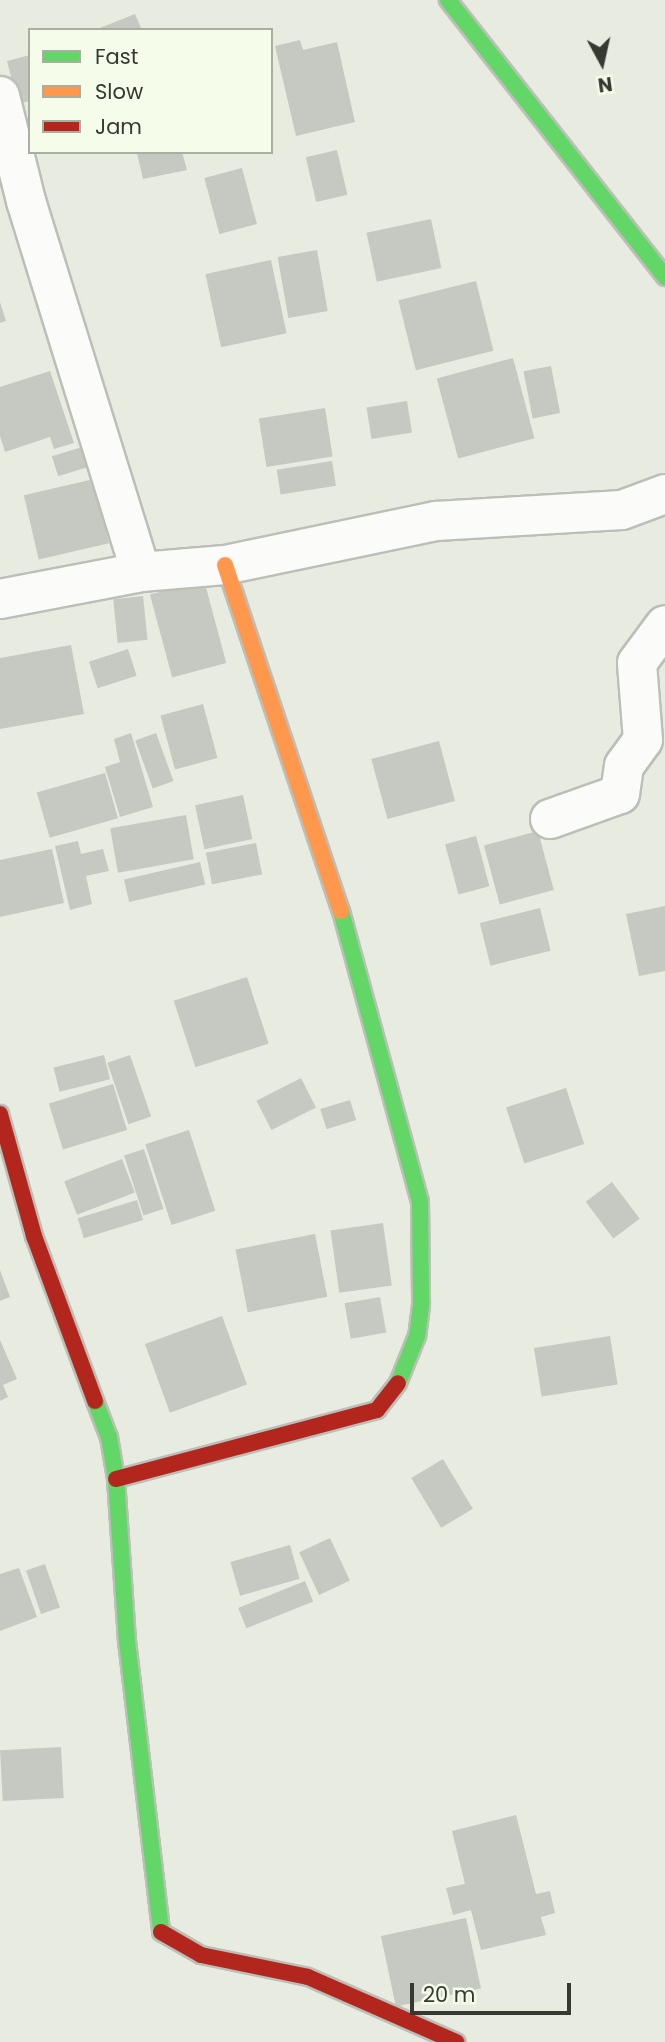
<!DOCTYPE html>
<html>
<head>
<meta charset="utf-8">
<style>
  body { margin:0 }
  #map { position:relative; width:665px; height:2042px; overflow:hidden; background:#e7ebe0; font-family:Poppins,sans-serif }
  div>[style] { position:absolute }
  .building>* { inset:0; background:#c6c9c1; transform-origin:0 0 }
  .roads { filter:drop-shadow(2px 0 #bcbfb7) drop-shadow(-2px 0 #bcbfb7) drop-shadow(0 2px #bcbfb7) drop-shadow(0 -2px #bcbfb7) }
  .street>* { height:38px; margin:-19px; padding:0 19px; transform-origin:19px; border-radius:19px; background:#fbfcfa }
  .fast>* { height:16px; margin:-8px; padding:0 8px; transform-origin:8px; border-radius:8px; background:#63d668 }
  .slow>* { height:16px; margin:-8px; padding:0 8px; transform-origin:8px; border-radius:8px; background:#ff974d }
  .jam>* { height:16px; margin:-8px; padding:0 8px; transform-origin:8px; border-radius:8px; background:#b3261e }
  span { translate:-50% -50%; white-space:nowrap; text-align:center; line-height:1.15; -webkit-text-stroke:5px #f5fcea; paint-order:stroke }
  .legend { position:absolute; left:28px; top:28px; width:245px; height:126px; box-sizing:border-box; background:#f5fcea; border:2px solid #a9aea0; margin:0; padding:9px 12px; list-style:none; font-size:21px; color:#363932 }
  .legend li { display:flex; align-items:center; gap:14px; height:35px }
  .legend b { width:35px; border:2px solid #a9aea0 }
  .north { position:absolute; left:567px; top:28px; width:70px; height:70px; -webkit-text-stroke:5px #f5fcea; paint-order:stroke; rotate:172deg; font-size:19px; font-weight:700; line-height:28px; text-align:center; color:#363932 }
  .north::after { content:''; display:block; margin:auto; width:24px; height:32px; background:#363932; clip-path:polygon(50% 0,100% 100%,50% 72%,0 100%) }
  .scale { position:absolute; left:410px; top:1983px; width:161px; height:32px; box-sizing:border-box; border:4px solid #363932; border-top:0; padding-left:9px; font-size:21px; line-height:24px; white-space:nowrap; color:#363932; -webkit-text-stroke:5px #f5fcea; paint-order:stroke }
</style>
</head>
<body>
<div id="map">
  <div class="building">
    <i style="clip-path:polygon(135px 14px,142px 30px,95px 30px)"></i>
    <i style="clip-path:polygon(300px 40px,303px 50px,337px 42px,355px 122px,296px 136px,275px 46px)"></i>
    <i style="clip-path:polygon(30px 55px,30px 101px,18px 104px,7px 61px)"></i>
    <i style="left:337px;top:150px;width:46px;height:32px;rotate:77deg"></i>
    <i style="clip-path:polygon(182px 152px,187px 170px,143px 179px,137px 153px)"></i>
    <i style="left:242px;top:168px;width:58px;height:39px;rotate:75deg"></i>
    <i style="left:431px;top:219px;width:50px;height:66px;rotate:78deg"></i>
    <i style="left:317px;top:250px;width:62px;height:40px;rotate:80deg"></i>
    <i style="left:271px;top:260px;width:75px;height:67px;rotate:78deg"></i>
    <i style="left:476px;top:281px;width:72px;height:80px;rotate:76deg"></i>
    <i style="clip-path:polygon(0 302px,6px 321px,0 323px)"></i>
    <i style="left:513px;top:358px;width:83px;height:79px;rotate:75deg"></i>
    <i style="left:551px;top:366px;width:48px;height:28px;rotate:79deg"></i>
    <i style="clip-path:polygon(50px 371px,74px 443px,54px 449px,50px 437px,5px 452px,0 436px,0 387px)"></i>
    <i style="left:407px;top:401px;width:32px;height:41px;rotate:81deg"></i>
    <i style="left:325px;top:408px;width:49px;height:67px;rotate:81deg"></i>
    <i style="left:95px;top:443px;width:21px;height:45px;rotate:73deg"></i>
    <i style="left:332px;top:461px;width:25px;height:56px;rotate:81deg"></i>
    <i style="left:94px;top:479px;width:66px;height:72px;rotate:77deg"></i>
    <i style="left:204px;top:580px;width:86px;height:56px;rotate:75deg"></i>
    <i style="left:143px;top:596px;width:44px;height:30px;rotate:84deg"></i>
    <i style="clip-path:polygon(71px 645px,84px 714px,0 729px,0 658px)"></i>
    <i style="left:128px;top:649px;width:28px;height:41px;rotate:72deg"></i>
    <i style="left:203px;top:704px;width:56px;height:44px;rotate:75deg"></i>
    <i style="clip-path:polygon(131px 733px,153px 807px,120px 817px,105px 767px,120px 762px,114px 739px)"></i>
    <i style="left:156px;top:733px;width:51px;height:22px;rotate:70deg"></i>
    <i style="left:439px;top:741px;width:62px;height:70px;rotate:75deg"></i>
    <i style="left:105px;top:773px;width:47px;height:71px;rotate:74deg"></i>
    <i style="left:243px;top:795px;width:45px;height:49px;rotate:78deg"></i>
    <i style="left:186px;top:815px;width:45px;height:77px;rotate:80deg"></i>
    <i style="left:538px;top:831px;width:61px;height:56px;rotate:75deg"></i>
    <i style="left:476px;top:836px;width:52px;height:32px;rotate:75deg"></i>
    <i style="clip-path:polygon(78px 841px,81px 854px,103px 849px,109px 871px,86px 876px,92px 904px,70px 910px,55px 846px)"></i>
    <i style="left:256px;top:843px;width:32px;height:51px;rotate:79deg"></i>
    <i style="clip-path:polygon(52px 849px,64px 903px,0 917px,0 860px)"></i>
    <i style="left:200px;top:862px;width:23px;height:78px;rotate:77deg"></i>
    <i style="clip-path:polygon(665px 906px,665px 971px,639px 976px,626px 914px)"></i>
    <i style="left:540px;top:908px;width:44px;height:62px;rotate:76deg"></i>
    <i style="left:247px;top:977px;width:70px;height:77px;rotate:72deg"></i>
    <i style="left:104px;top:1055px;width:25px;height:52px;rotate:76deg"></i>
    <i style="left:130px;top:1055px;width:65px;height:24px;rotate:71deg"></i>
    <i style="left:301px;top:1078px;width:33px;height:50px;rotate:63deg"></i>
    <i style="left:113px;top:1084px;width:48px;height:67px;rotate:73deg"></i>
    <i style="left:566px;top:1088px;width:59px;height:63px;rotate:72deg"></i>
    <i style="left:350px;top:1100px;width:21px;height:31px;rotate:73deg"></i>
    <i style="left:189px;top:1130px;width:85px;height:46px;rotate:72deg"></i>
    <i style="left:144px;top:1149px;width:63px;height:21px;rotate:72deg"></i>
    <i style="left:122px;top:1159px;width:36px;height:62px;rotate:69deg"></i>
    <i style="left:612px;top:1182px;width:46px;height:33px;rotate:53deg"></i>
    <i style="left:137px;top:1200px;width:21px;height:62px;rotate:73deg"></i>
    <i style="left:383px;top:1223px;width:63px;height:53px;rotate:82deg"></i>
    <i style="left:315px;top:1234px;width:64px;height:81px;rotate:79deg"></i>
    <i style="clip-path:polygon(0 1270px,10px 1297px,0 1301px)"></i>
    <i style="left:380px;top:1297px;width:36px;height:36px;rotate:80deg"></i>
    <i style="left:222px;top:1316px;width:73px;height:82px;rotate:70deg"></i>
    <i style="left:610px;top:1336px;width:49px;height:77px;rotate:81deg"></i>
    <i style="clip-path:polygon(0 1340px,17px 1379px,3px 1385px,8px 1397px,0 1401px)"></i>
    <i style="left:443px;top:1459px;width:58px;height:37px;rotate:59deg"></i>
    <i style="left:330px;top:1538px;width:47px;height:34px;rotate:65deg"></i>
    <i style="left:290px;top:1545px;width:35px;height:62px;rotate:74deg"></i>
    <i style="left:45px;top:1564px;width:46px;height:20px;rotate:71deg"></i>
    <i style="clip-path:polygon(19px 1568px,37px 1617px,0 1631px,0 1574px)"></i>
    <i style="left:305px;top:1581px;width:22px;height:72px;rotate:68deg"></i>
    <i style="left:61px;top:1747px;width:51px;height:61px;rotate:87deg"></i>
    <i style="clip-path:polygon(516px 1815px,536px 1894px,550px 1891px,555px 1913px,541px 1917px,546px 1935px,481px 1950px,471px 1910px,453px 1915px,446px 1888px,465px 1884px,452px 1831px)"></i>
    <i style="left:466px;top:1918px;width:72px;height:87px;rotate:78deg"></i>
  </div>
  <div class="roads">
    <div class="street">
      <i style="left:0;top:96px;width:108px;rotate:76.1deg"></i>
      <i style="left:26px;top:201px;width:388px;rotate:72.8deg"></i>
      <i style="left:0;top:599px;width:144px;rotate:-10.8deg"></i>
      <i style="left:141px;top:572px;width:84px;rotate:-4.8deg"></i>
      <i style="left:225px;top:565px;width:216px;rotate:-11.8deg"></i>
      <i style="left:436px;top:521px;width:186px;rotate:-3.4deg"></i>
      <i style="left:622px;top:510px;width:46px;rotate:-20.4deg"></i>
      <i style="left:550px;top:819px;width:74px;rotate:-19.7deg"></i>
      <i style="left:620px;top:794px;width:28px;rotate:-82deg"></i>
      <i style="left:624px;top:766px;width:32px;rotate:-54deg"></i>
      <i style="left:643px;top:740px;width:77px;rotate:-94.5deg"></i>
      <i style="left:637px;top:663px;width:47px;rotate:-53.6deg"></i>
    </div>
    <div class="fast">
      <i style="left:448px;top:0;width:352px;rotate:51.9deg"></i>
      <i style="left:341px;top:911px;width:301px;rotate:74.8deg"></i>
      <i style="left:420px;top:1201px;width:104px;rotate:89.4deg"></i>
      <i style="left:421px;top:1305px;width:31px;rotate:97deg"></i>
      <i style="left:417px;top:1336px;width:51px;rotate:112deg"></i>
      <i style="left:95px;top:1401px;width:39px;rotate:69deg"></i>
      <i style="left:109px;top:1437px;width:43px;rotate:80.5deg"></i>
      <i style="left:116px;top:1479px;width:162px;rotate:86.1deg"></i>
      <i style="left:127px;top:1641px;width:293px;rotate:83.3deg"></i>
    </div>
    <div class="slow">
      <i style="left:225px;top:565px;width:365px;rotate:71.5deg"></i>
    </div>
    <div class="jam">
      <i style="left:0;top:1114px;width:127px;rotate:74.4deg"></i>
      <i style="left:34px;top:1236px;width:176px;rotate:69.7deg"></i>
      <i style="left:116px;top:1479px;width:270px;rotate:-14.8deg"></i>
      <i style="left:377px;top:1410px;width:34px;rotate:-52deg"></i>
      <i style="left:161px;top:1932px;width:46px;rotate:29.9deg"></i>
      <i style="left:201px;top:1955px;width:109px;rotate:11.6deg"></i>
      <i style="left:308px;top:1977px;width:162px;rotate:23.7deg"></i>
    </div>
  </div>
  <ul class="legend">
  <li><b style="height:9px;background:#63d668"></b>Fast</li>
  <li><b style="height:9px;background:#ff974d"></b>Slow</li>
  <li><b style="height:9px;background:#b3261e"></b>Jam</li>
  </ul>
  <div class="north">N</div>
  <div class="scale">20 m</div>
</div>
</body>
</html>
